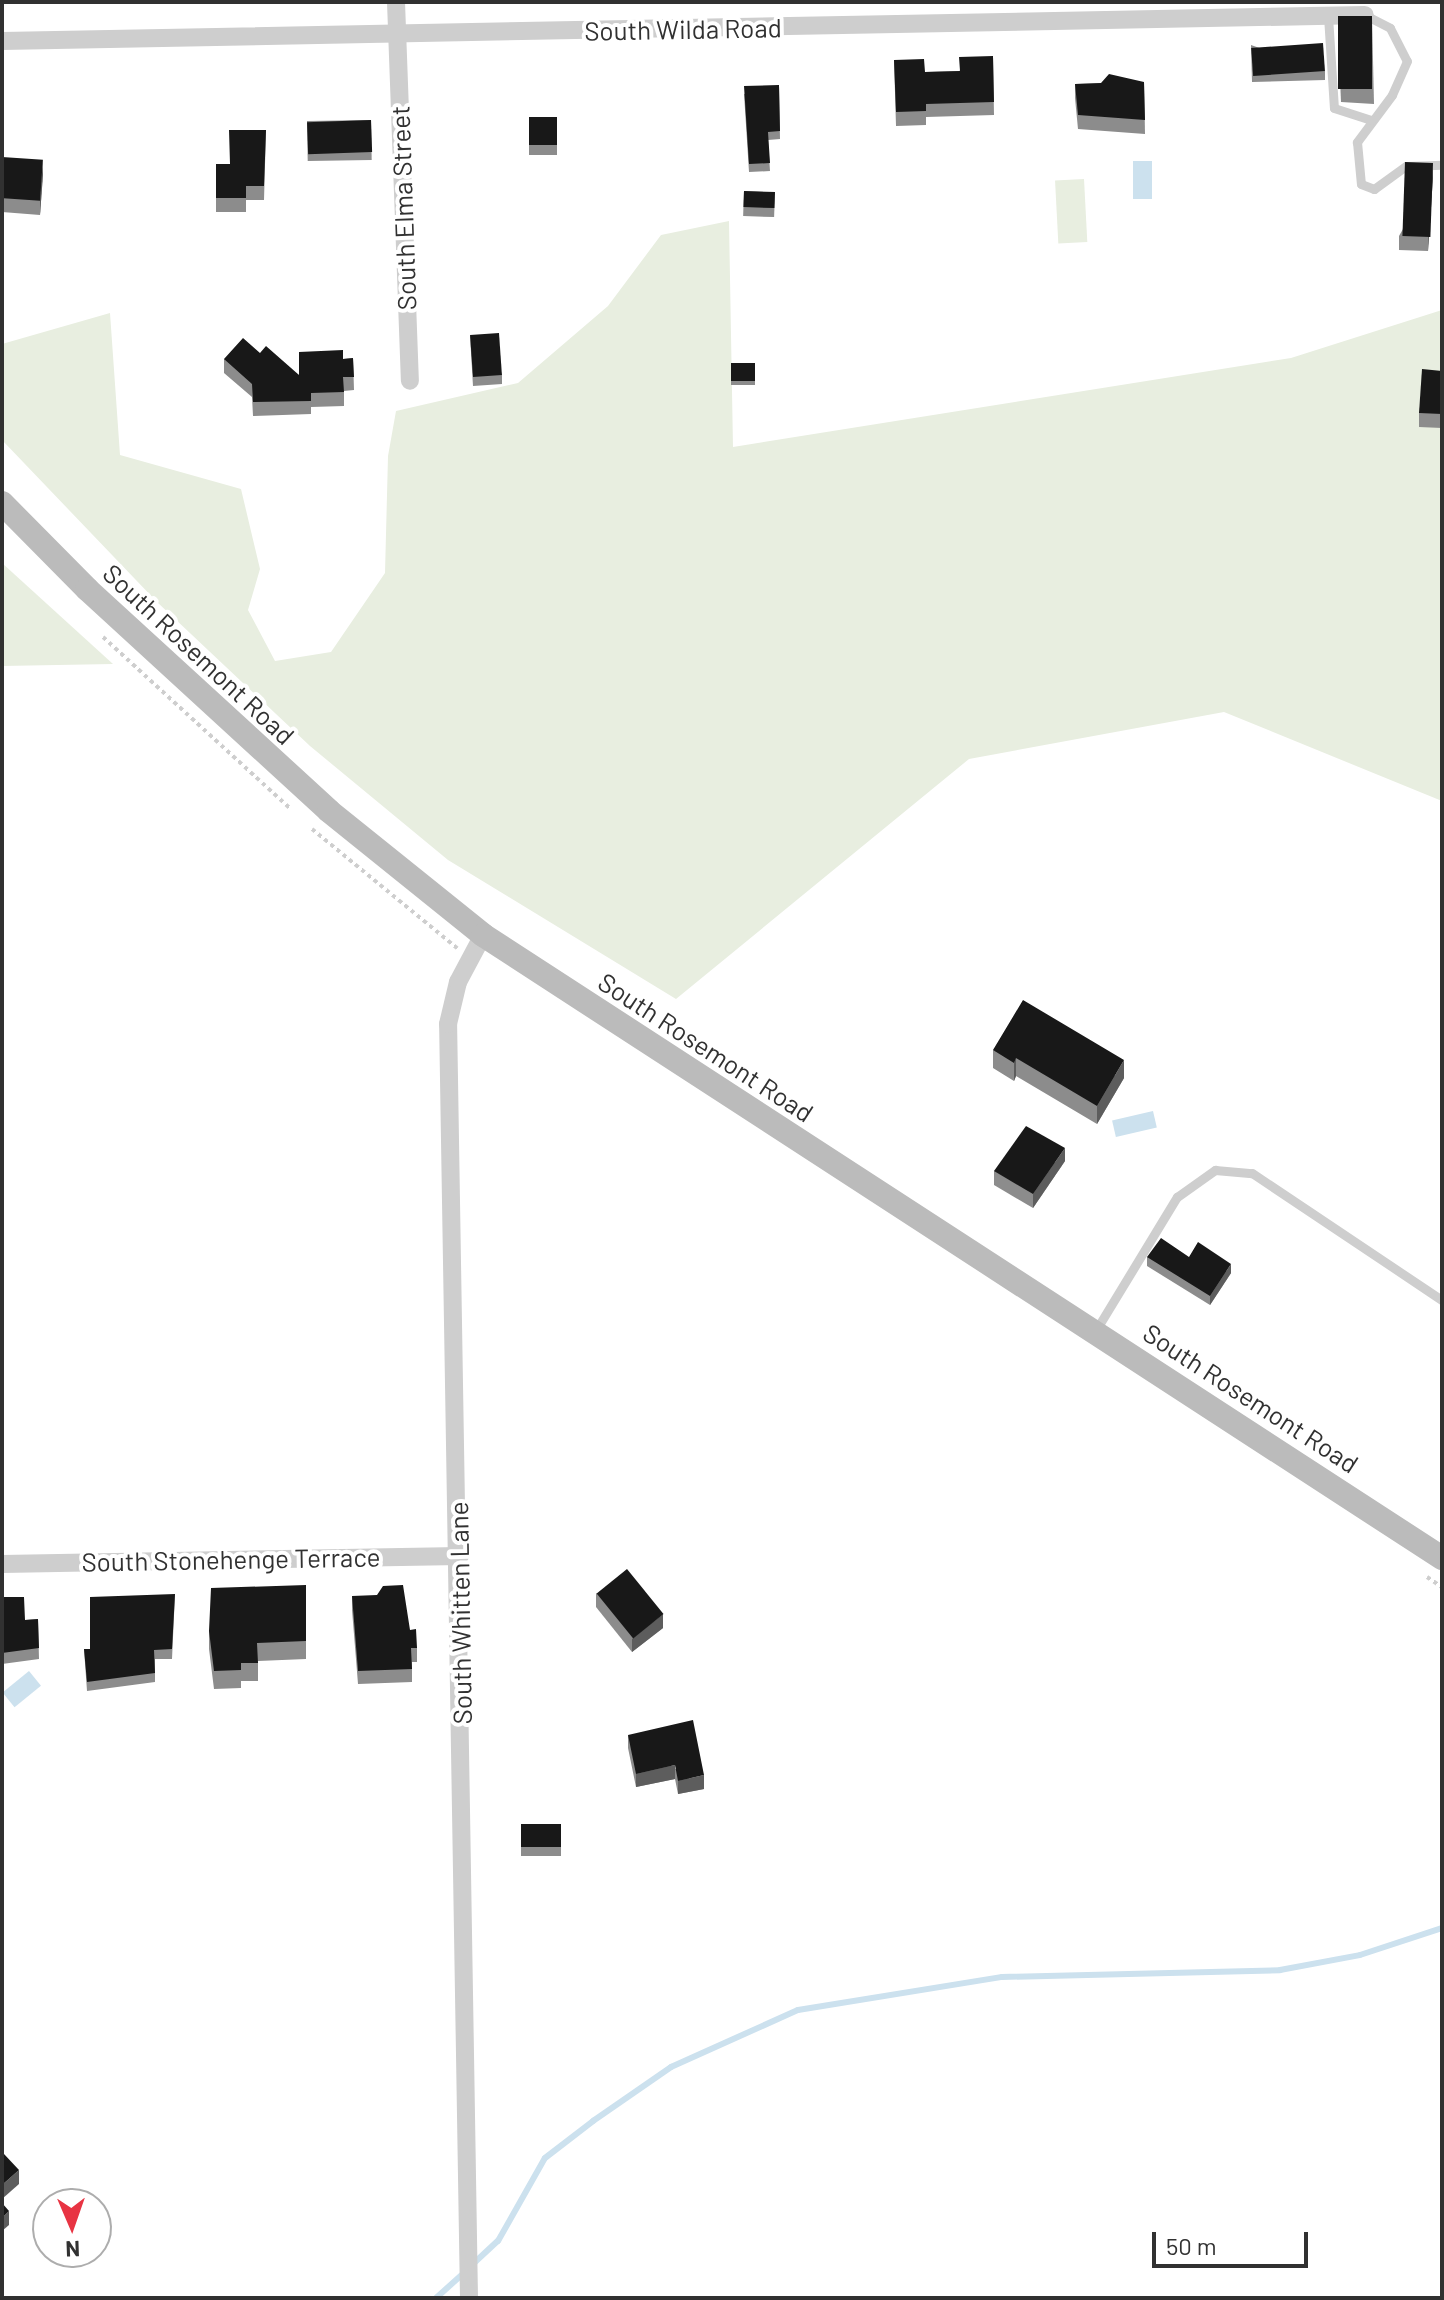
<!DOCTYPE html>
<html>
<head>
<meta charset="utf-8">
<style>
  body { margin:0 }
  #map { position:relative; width:1444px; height:2300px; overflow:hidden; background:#fff; font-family:Barlow,sans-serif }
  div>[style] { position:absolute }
  .green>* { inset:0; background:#e8eee0; transform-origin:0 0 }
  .water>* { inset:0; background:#cce1ee; transform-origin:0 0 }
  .stream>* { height:6px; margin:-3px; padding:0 3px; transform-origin:3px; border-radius:3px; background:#cce1ee }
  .path>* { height:4px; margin-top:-2px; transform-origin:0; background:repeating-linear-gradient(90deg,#cecece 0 4px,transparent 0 8px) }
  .service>* { height:9px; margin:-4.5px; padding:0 4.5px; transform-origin:4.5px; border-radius:4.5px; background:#cecece }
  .minor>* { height:18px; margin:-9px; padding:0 9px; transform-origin:9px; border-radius:9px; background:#cecece }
  .secondary>* { height:24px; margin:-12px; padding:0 12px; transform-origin:12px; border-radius:12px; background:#bbb }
  .wall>* { inset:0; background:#8c8c8c; transform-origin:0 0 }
  .shaded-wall>* { inset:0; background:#5d5d5d }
  .building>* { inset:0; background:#181818; transform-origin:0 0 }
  span { translate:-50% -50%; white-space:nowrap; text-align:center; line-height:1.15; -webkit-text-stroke:8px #fff; paint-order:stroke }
  .street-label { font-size:26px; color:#313131 }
  .frame { position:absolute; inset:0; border:4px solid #313131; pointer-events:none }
  .north { position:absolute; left:32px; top:2188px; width:80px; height:80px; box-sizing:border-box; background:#fff; border:2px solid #adadad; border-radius:50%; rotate:178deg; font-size:22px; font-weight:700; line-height:32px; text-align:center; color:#313131 }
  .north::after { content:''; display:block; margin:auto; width:28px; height:36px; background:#e83443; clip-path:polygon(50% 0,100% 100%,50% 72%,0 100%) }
  .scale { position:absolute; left:1152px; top:2232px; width:156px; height:36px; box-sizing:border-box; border:4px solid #313131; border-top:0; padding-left:10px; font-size:24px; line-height:28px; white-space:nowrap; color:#313131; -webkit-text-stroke:6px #fff; paint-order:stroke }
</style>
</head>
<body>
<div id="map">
  <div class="green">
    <i style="left:1084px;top:179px;width:63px;height:29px;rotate:87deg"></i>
    <i style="clip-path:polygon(729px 221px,733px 447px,1291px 358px,1442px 310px,1442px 801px,1224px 712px,969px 759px,676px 999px,448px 860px,310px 746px,157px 602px,2px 440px,2px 344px,110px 313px,120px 455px,241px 489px,260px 569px,248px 610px,275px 661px,331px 652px,385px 573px,388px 456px,396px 411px,518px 383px,608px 306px,661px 235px)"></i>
    <i style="clip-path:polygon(2px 563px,113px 664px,2px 666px)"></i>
  </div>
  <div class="water">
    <i style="left:1133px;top:161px;width:19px;height:38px"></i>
    <i style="left:1153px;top:1111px;width:17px;height:42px;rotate:77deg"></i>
    <i style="left:29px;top:1671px;width:19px;height:34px;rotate:51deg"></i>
  </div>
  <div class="stream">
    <i style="left:474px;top:2263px;width:33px;rotate:-43deg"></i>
    <i style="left:498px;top:2241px;width:95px;rotate:-60.5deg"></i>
    <i style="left:545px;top:2158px;width:61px;rotate:-37.6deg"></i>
    <i style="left:593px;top:2121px;width:95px;rotate:-34.7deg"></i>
    <i style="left:671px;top:2067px;width:139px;rotate:-24.2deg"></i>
    <i style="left:798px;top:2010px;width:207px;rotate:-9.2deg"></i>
    <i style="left:1002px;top:1977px;width:278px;rotate:-1.4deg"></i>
    <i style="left:1280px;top:1970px;width:81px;rotate:-10.6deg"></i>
    <i style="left:1360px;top:1955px;width:86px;rotate:-18.2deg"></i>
    <i style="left:436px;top:2298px;width:40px;rotate:-42deg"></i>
  </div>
  <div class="path">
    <i style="left:103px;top:637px;width:255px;rotate:42.5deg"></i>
    <i style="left:312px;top:829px;width:188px;rotate:39.4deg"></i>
    <i style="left:1427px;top:1577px;width:18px;rotate:34deg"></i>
  </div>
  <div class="service">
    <i style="left:1365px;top:15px;width:28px;rotate:27deg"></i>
    <i style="left:1390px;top:28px;width:37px;rotate:63deg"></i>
    <i style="left:1407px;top:61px;width:37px;rotate:114deg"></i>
    <i style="left:1392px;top:95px;width:59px;rotate:126.7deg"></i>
    <i style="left:1357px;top:142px;width:42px;rotate:84.6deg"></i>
    <i style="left:1361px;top:184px;width:14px;rotate:21deg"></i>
    <i style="left:1374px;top:189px;width:39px;rotate:-36deg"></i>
    <i style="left:1406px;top:166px;width:36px;rotate:-2deg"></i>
    <i style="left:1328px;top:16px;width:92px;rotate:86.3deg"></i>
    <i style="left:1334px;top:108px;width:39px;rotate:18deg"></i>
    <i style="left:1096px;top:1330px;width:156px;rotate:-58.7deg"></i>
    <i style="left:1177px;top:1197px;width:47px;rotate:-35.4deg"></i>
    <i style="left:1215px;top:1170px;width:37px;rotate:5deg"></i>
    <i style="left:1252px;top:1173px;width:229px;rotate:33.8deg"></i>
  </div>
  <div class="minor">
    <i style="left:396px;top:2px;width:379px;rotate:87.9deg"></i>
    <i style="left:2px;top:41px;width:1363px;rotate:-1.09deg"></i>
    <i style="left:2px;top:1564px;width:458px;rotate:-1deg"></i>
    <i style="left:469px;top:2298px;width:1274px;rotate:-90.94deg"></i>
    <i style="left:448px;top:1024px;width:43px;rotate:-76.6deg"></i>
    <i style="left:458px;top:982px;width:53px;rotate:-62deg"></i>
  </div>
  <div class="secondary">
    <i style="left:2px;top:503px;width:121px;rotate:45.3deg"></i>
    <i style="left:87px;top:589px;width:328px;rotate:42.5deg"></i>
    <i style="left:329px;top:811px;width:198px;rotate:38.8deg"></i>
    <i style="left:483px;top:935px;width:1144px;rotate:33.01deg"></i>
  </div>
  <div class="wall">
    <i style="clip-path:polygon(1372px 16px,1374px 104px,1341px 102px,1338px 30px)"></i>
    <i style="clip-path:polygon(1251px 45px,1325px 71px,1325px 80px,1252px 82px)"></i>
    <i style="clip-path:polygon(993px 56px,994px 115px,926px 117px,926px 125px,896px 126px,894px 60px,925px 72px,959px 71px)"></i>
    <i style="clip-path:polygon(1144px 82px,1145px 134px,1078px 129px,1075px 98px,1075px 84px)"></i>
    <i style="clip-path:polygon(779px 85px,780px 139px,768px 140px,770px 171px,749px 172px,744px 94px)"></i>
    <i style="left:529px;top:117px;width:28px;height:38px"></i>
    <i style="left:371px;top:120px;width:40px;height:64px;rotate:89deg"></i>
    <i style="clip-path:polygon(266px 130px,264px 200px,246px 200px,246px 212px,216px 212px,216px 164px,230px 164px)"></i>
    <i style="clip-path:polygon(2px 157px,43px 174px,40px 215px,2px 212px)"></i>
    <i style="clip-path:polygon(1433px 177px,1428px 251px,1399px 250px,1399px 236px)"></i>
    <i style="left:744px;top:191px;width:31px;height:25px;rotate:2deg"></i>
    <i style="clip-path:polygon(470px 335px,502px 375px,502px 384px,473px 386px)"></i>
    <i style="clip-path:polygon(260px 353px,299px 375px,343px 359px,353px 358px,354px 390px,344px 391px,344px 406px,311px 407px,311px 414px,253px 416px,252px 397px,224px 373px,224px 359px)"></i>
    <i style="left:731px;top:363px;width:24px;height:22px"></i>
    <i style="clip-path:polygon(1442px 371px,1442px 428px,1419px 427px,1419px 413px)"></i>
    <i style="clip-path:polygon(993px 1050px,1124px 1078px,1097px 1124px,1016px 1076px,1014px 1081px,993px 1068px)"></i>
    <i style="clip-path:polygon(1065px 1161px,1033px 1208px,994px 1185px,994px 1171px)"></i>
    <i style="clip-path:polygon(1147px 1257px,1189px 1257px,1231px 1273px,1210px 1305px,1147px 1266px)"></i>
    <i style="clip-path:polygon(306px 1585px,306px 1659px,258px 1661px,258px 1681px,241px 1681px,241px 1688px,214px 1689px,209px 1649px,209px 1631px)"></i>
    <i style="clip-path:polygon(596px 1593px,663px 1628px,632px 1652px,596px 1607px)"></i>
    <i style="clip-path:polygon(175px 1594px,172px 1659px,155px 1659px,155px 1682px,87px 1691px,84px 1649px,90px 1649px)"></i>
    <i style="clip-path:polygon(352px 1596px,410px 1630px,417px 1648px,417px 1662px,412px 1662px,412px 1682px,358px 1684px,352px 1610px)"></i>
    <i style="clip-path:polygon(2px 1597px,25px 1620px,38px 1619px,39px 1659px,2px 1664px)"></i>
    <i style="clip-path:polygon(628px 1735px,704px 1789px,678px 1794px,675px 1779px,636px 1787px,628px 1748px)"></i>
    <i style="left:521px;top:1824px;width:40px;height:32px"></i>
  </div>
  <div class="shaded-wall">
    <i style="clip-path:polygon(43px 160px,43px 174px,40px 215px,40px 201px)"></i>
    <i style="clip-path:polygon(1433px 163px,1433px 177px,1428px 251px,1428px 237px)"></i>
    <i style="clip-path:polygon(1016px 1058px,1016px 1076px,1014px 1081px,1014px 1063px)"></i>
    <i style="clip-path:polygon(1124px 1060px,1124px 1078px,1097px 1124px,1097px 1106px)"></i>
    <i style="clip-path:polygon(1065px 1148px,1065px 1161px,1033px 1208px,1033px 1194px)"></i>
    <i style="clip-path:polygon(1231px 1264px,1231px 1273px,1210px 1305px,1210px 1296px)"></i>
    <i style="clip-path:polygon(663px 1614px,663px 1628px,632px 1652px,632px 1639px)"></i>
    <i style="clip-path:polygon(675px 1765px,675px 1779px,636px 1787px,636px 1774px)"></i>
    <i style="clip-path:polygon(704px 1775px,704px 1789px,678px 1794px,678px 1781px)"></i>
    <i style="clip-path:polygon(19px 2170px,19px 2184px,2px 2199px,2px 2185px)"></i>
    <i style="clip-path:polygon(9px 2211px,9px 2225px,2px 2231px,2px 2218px)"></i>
  </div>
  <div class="building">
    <i style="left:1338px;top:16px;width:34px;height:73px"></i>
    <i style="left:1323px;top:43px;width:28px;height:72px;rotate:86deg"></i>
    <i style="clip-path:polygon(993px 56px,994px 102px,926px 104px,926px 111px,896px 112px,894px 60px,924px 59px,925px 72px,960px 71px,959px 57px)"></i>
    <i style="clip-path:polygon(1109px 74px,1144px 82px,1145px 120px,1078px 115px,1075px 84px,1101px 83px)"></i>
    <i style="clip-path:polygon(779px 85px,780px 131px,768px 132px,770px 163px,749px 164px,744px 86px)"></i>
    <i style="left:529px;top:117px;width:28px;height:28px"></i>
    <i style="left:371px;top:120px;width:32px;height:64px;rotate:88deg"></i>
    <i style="clip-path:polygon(229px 130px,266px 130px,264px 186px,246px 186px,246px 198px,216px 198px,216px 164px,230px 164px)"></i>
    <i style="left:2px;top:157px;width:41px;height:41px;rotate:4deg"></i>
    <i style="left:1405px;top:162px;width:28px;height:74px;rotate:2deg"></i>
    <i style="left:744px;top:191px;width:31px;height:16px;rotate:2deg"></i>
    <i style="left:499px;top:333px;width:42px;height:29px;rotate:86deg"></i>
    <i style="clip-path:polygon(243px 338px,260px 353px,266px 346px,299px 375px,299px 352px,343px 350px,343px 359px,353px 358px,354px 377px,343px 377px,344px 392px,311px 393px,311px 401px,253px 402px,252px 384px,224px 359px)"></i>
    <i style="left:731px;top:363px;width:24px;height:18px"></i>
    <i style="clip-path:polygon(1422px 369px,1442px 371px,1442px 414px,1419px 413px)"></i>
    <i style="clip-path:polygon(1023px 1000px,1124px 1060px,1097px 1106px,1016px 1058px,1014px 1063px,993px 1050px)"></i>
    <i style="clip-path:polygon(1026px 1126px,1065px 1148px,1033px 1194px,994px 1171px)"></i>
    <i style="clip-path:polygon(1161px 1238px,1189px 1257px,1198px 1242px,1231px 1264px,1210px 1296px,1147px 1257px)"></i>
    <i style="left:627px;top:1569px;width:58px;height:39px;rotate:51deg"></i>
    <i style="clip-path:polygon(306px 1585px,306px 1641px,257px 1643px,258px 1663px,241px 1663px,241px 1670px,214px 1671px,209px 1631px,211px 1588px)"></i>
    <i style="clip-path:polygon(403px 1585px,410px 1630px,416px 1629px,417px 1648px,411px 1648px,412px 1669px,358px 1671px,352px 1596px,377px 1595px,383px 1586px)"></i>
    <i style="clip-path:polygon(175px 1594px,172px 1649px,154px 1650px,155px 1673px,87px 1682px,84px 1649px,90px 1649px,90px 1597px)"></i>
    <i style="clip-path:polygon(2px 1597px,24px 1597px,25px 1620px,38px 1619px,39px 1648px,2px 1653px)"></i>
    <i style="clip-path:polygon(693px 1720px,704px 1775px,678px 1781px,675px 1765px,636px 1774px,628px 1735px)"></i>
    <i style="left:521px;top:1824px;width:40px;height:23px"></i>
    <i style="clip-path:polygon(4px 2154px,19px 2170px,2px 2185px,2px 2155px)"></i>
    <i style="clip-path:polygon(2px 2203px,9px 2211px,2px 2218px)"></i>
  </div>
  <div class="street-label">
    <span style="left:683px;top:29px;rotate:-1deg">South Wilda Road</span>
    <span style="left:403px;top:208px;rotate:-92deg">South Elma Street</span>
    <span style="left:199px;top:654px;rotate:43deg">South Rosemont Road</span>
    <span style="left:706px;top:1047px;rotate:33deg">South Rosemont Road</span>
    <span style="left:1251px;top:1398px;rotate:33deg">South Rosemont Road</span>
    <span style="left:231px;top:1559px;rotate:-1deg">South Stonehenge Terrace</span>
    <span style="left:460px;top:1613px;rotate:-91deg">South Whitten Lane</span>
  </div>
  <div class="frame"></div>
  <div class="north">N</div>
  <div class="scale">50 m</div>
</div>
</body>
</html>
